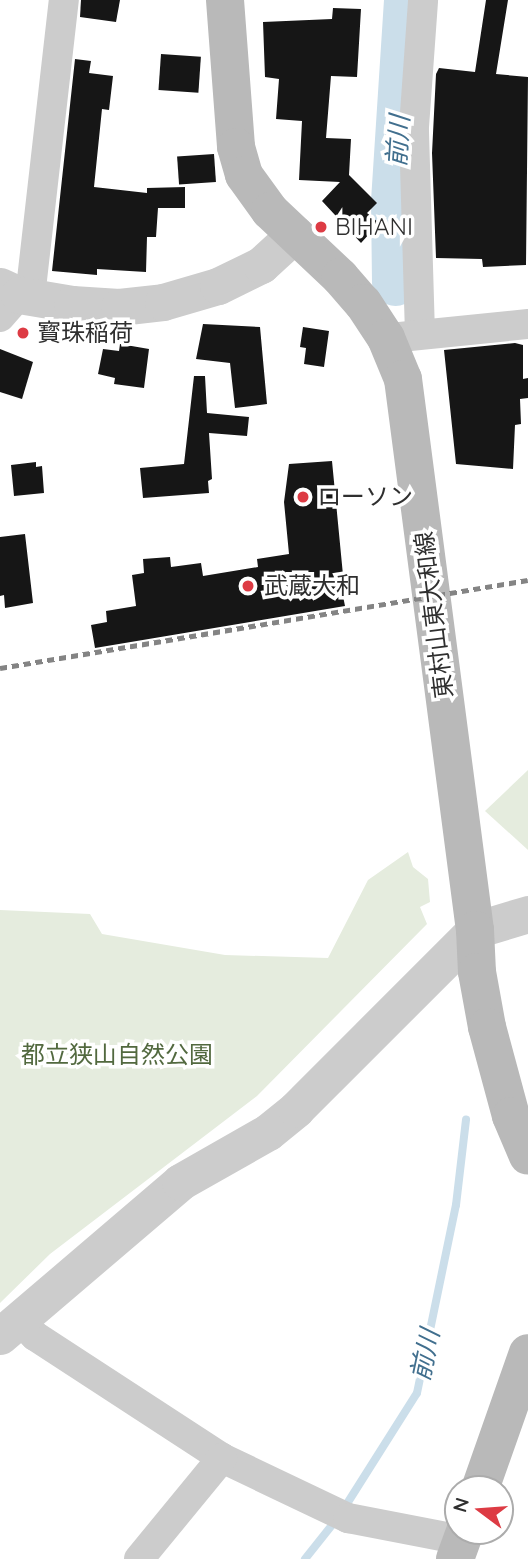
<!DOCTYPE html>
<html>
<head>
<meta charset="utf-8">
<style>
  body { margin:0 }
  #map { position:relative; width:528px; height:1559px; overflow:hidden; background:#fff; font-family:Quicksand,"Noto Sans JP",sans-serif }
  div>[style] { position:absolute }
  .green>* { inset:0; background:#e5ecde }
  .stream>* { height:8px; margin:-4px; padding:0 4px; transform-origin:4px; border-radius:4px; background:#cbdeea }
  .river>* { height:47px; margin:-23.5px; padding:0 23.5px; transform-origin:23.5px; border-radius:23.5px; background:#cbdeea }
  .building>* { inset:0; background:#161616; transform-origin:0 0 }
  .minor>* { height:30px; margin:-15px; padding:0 15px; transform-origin:15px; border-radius:15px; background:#ccc }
  .tertiary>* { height:37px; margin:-18.5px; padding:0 18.5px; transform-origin:18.5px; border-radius:18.5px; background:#ccc }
  .secondary>* { height:38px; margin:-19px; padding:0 19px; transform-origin:19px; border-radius:19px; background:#b9b9b9 }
  .rail>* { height:5px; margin-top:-2.5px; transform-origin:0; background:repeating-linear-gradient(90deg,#848484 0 7px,transparent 0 12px) }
  .dots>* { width:19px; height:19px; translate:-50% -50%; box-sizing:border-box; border:4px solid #fff; border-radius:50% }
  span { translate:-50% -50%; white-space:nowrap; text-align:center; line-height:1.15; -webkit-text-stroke:7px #fff; paint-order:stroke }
  .poi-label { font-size:24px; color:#2f2f2f }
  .left { translate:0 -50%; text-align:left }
  .street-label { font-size:24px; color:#2f2f2f }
  .park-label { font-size:24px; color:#52693f }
  .water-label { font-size:26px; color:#416f8e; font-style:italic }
  .north { position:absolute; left:444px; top:1475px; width:70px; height:70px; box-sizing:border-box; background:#fff; border:2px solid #acacac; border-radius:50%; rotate:286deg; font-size:19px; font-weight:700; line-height:28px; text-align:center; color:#2f2f2f }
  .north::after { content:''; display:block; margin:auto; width:24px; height:32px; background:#dd3b44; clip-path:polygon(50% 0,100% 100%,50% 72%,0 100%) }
</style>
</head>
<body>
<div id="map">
  <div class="green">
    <i style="clip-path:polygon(528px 770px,528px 850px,485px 811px)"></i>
    <i style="clip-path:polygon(408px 852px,413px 867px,428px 879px,430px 902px,420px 907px,427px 924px,257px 1096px,50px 1254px,0 1303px,0 910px,90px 914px,102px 934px,225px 955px,328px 958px,368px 880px)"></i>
  </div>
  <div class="stream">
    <i style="left:343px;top:1510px;width:138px;rotate:-57.7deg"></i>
    <i style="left:417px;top:1393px;width:192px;rotate:-78.3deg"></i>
    <i style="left:456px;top:1205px;width:86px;rotate:-83.3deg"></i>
    <i style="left:305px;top:1559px;width:50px;rotate:-51.5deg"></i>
  </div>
  <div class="river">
    <i style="left:395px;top:282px;width:81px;rotate:-90.7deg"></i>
    <i style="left:394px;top:201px;width:201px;rotate:-86.3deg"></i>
  </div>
  <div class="building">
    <i style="clip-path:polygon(81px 0,120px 0,116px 22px,80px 17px)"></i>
    <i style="clip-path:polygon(486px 0,508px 0,496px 74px,528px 77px,526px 265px,483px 267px,482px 259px,436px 258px,432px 153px,436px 74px,439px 68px,475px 72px)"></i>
    <i style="clip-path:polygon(333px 8px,361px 9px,357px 77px,331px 76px,326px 138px,351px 139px,349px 175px,377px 203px,367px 213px,379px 223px,361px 243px,322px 201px,340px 182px,299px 180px,302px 121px,276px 119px,279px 79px,265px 77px,263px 22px,332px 19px)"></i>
    <i style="left:161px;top:54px;width:40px;height:36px;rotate:4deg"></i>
    <i style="clip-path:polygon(75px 59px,91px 61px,89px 73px,113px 76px,109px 110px,102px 109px,94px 187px,147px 193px,147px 188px,185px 187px,185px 208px,158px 208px,156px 237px,147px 237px,146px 272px,97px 269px,97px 275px,52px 271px)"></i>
    <i style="left:214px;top:154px;width:28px;height:37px;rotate:86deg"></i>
    <i style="clip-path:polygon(203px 324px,260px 327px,267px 404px,235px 408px,230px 363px,196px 359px)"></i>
    <i style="clip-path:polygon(303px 327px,329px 331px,324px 367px,304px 364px,306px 348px,300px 347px)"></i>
    <i style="clip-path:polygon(515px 343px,523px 345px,523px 379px,528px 378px,528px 398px,520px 399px,521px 424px,515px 425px,513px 469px,456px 464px,444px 350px)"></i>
    <i style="clip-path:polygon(120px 344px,149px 349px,144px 388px,114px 384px,115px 378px,98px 374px,103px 349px,119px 351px)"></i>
    <i style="clip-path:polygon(0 349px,33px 362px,22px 399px,0 392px)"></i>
    <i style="clip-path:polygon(194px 376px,205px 376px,207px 413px,249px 417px,247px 436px,209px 433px,212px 479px,208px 481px,209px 493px,143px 498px,140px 468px,184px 464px)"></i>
    <i style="clip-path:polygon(332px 461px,343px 575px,339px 576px,345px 606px,95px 648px,91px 625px,107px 622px,106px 611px,136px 606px,132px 575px,144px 573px,143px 559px,170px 557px,171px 567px,201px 563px,203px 576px,258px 567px,257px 559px,289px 554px,284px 502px,289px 464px)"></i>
    <i style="clip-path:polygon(36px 462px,36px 467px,42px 466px,44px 493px,14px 496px,11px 465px)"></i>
    <i style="clip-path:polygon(25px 534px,33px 603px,5px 608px,4px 595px,0 596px,0 537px)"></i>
  </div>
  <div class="minor">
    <i style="left:30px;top:297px;width:299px;rotate:-83.5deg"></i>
    <i style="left:0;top:317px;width:29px;rotate:-49deg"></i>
    <i style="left:420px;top:334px;width:207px;rotate:-91.7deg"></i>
    <i style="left:414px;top:127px;width:127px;rotate:-85.9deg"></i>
    <i style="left:400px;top:337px;width:129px;rotate:-5.8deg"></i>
    <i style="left:19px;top:1320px;width:23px;rotate:45deg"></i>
    <i style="left:35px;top:1336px;width:223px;rotate:33.1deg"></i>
    <i style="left:222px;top:1458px;width:140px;rotate:25.5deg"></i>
    <i style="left:348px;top:1518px;width:116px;rotate:10.9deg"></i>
    <i style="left:139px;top:1559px;width:131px;rotate:-50.6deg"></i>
  </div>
  <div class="tertiary">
    <i style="left:0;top:286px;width:21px;rotate:25deg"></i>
    <i style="left:19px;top:295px;width:54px;rotate:9.6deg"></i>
    <i style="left:72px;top:304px;width:47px;rotate:3.7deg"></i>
    <i style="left:119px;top:307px;width:44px;rotate:-6.5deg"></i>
    <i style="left:163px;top:302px;width:57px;rotate:-16.2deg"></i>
    <i style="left:218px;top:286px;width:48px;rotate:-26deg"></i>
    <i style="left:261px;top:265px;width:46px;rotate:-42.4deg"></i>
    <i style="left:0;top:1336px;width:237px;rotate:-40.5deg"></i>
    <i style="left:180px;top:1182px;width:101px;rotate:-29.6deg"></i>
    <i style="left:268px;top:1132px;width:36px;rotate:-39deg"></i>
    <i style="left:296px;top:1109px;width:253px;rotate:-45deg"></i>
    <i style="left:475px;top:930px;width:55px;rotate:-16.8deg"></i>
  </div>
  <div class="secondary">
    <i style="left:225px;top:0;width:147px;rotate:85.7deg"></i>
    <i style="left:236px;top:147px;width:29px;rotate:74deg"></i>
    <i style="left:244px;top:175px;width:44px;rotate:54.2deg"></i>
    <i style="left:270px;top:211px;width:96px;rotate:43.3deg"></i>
    <i style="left:340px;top:277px;width:35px;rotate:49deg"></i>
    <i style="left:363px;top:303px;width:42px;rotate:56.7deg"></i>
    <i style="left:386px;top:338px;width:44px;rotate:67.5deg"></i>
    <i style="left:403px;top:379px;width:556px;rotate:82.56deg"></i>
    <i style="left:475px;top:930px;width:42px;rotate:87.3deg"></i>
    <i style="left:477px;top:972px;width:56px;rotate:79.7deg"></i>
    <i style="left:487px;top:1027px;width:92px;rotate:74.9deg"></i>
    <i style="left:511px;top:1116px;width:43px;rotate:67deg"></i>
    <i style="left:480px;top:1489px;width:144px;rotate:-70.6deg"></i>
    <i style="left:455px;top:1559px;width:30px;rotate:-70deg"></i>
  </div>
  <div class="rail">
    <i style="left:0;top:668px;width:535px;rotate:-9.46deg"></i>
  </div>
  <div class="dots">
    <i style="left:321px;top:227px;background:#dd3b44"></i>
    <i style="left:23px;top:333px;background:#dd3b44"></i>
    <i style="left:303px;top:497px;background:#dd3b44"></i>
    <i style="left:248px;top:586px;background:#dd3b44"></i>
  </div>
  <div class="poi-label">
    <span class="left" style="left:335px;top:227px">BIHANI</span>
    <span class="left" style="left:37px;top:333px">寳珠稲荷</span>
    <span class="left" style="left:317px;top:497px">ローソン</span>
    <span class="left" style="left:264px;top:586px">武蔵大和</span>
  </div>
  <div class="street-label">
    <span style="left:434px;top:615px;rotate:-97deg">東村山東大和線</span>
  </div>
  <div class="park-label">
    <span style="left:117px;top:1055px">都立狭山自然公園</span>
  </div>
  <div class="water-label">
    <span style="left:398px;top:141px;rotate:-86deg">前川</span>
    <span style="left:425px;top:1355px;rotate:-78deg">前川</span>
  </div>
  <div class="north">N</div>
</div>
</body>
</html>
